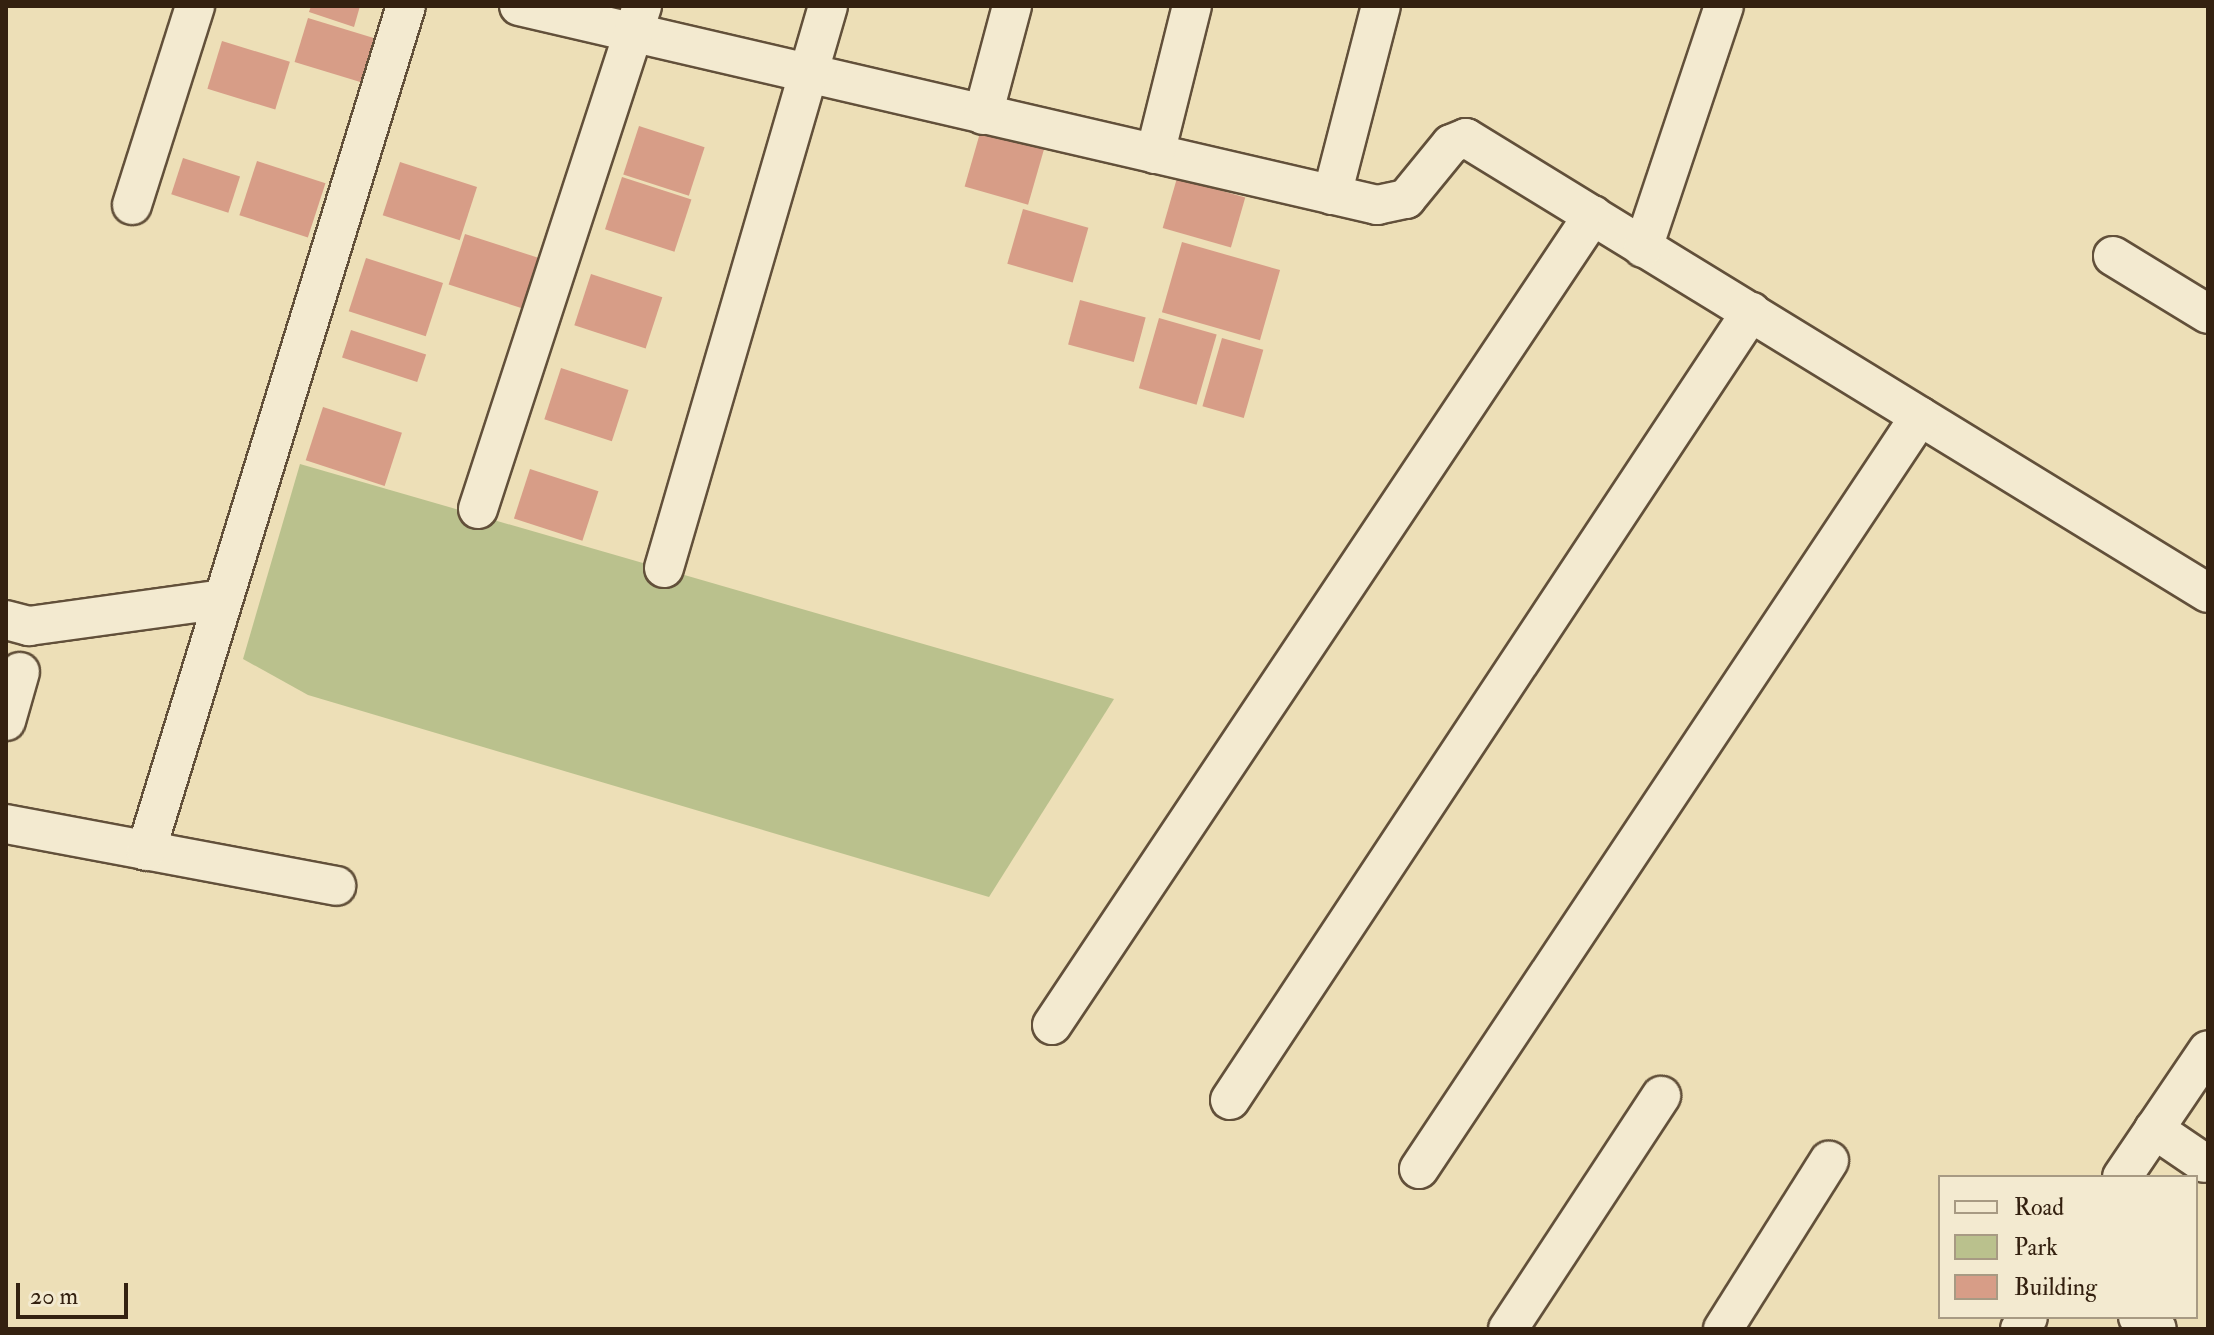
<!DOCTYPE html>
<html>
<head>
<meta charset="utf-8">
<style>
  body { margin:0 }
  #map { position:relative; width:2214px; height:1335px; overflow:hidden; background:#eddfb7; font-family:"IM FELL Double Pica",serif }
  div>[style] { position:absolute }
  .green>* { inset:0; background:#bac18d }
  .building>* { inset:0; background:#d79d87; transform-origin:0 0 }
  .roads { filter:drop-shadow(2px 0 #62503a) drop-shadow(-2px 0 #62503a) drop-shadow(0 2px #62503a) drop-shadow(0 -2px #62503a) }
  .minor>* { height:38px; margin:-19px; padding:0 19px; transform-origin:19px; border-radius:19px; background:#f3ead0 }
  span { translate:-50% -50%; white-space:nowrap; text-align:center; line-height:1.15; -webkit-text-stroke:6px #f3ead0; paint-order:stroke }
  .frame { position:absolute; inset:0; border:8px solid #342110; pointer-events:none }
  .legend { position:absolute; left:1938px; top:1175px; width:260px; height:144px; box-sizing:border-box; background:#f3ead0; border:2px solid #a79a83; margin:0; padding:10px 14px; list-style:none; font-size:24px; color:#342110 }
  .legend li { display:flex; align-items:center; gap:16px; height:40px }
  .legend b { width:40px; border:2px solid #a79a83 }
  .scale { position:absolute; left:16px; top:1283px; width:112px; height:36px; box-sizing:border-box; border:4px solid #342110; border-top:0; padding-left:10px; font-size:24px; line-height:28px; white-space:nowrap; color:#342110; -webkit-text-stroke:6px #f3ead0; paint-order:stroke }
</style>
</head>
<body>
<div id="map">
  <div class="green">
    <i style="clip-path:polygon(300px 464px,1114px 699px,989px 897px,308px 695px,243px 659px)"></i>
  </div>
  <div class="building">
    <i style="clip-path:polygon(311px 6px,360px 6px,354px 27px,309px 12px)"></i>
    <i style="left:308px;top:18px;width:73px;height:46px;rotate:17deg"></i>
    <i style="left:222px;top:41px;width:71px;height:50px;rotate:17deg"></i>
    <i style="left:639px;top:126px;width:69px;height:51px;rotate:18deg"></i>
    <i style="left:982px;top:126px;width:66px;height:63px;rotate:16deg"></i>
    <i style="left:183px;top:158px;width:60px;height:38px;rotate:18deg"></i>
    <i style="left:257px;top:161px;width:72px;height:57px;rotate:18deg"></i>
    <i style="left:400px;top:162px;width:81px;height:56px;rotate:18deg"></i>
    <i style="left:622px;top:177px;width:73px;height:55px;rotate:18deg"></i>
    <i style="left:1177px;top:178px;width:71px;height:52px;rotate:16deg"></i>
    <i style="left:1023px;top:209px;width:68px;height:57px;rotate:16deg"></i>
    <i style="left:465px;top:234px;width:86px;height:53px;rotate:18deg"></i>
    <i style="left:1182px;top:242px;width:102px;height:73px;rotate:16deg"></i>
    <i style="left:366px;top:258px;width:81px;height:56px;rotate:18deg"></i>
    <i style="left:591px;top:274px;width:75px;height:54px;rotate:18deg"></i>
    <i style="left:1080px;top:300px;width:68px;height:46px;rotate:15deg"></i>
    <i style="left:1159px;top:318px;width:60px;height:73px;rotate:16deg"></i>
    <i style="left:351px;top:330px;width:79px;height:29px;rotate:18deg"></i>
    <i style="left:1222px;top:338px;width:43px;height:71px;rotate:16deg"></i>
    <i style="left:561px;top:368px;width:71px;height:54px;rotate:18deg"></i>
    <i style="left:323px;top:407px;width:83px;height:56px;rotate:18deg"></i>
    <i style="left:530px;top:469px;width:72px;height:52px;rotate:18deg"></i>
  </div>
  <div class="roads">
    <div class="minor">
      <i style="left:519px;top:6px;width:881px;rotate:13.06deg"></i>
      <i style="left:1377px;top:205px;width:30px;rotate:-12deg"></i>
      <i style="left:1406px;top:199px;width:71px;rotate:-50.7deg"></i>
      <i style="left:1451px;top:144px;width:16px;rotate:-22deg"></i>
      <i style="left:1466px;top:138px;width:870px;rotate:31.52deg"></i>
      <i style="left:983px;top:115px;width:113px;rotate:-75.1deg"></i>
      <i style="left:1155px;top:154px;width:153px;rotate:-76deg"></i>
      <i style="left:1332px;top:195px;width:195px;rotate:-75.5deg"></i>
      <i style="left:132px;top:205px;width:209px;rotate:-72.4deg"></i>
      <i style="left:1643px;top:248px;width:255px;rotate:-71.5deg"></i>
      <i style="left:2113px;top:256px;width:111px;rotate:31.4deg"></i>
      <i style="left:478px;top:509px;width:529px;rotate:-71.94deg"></i>
      <i style="left:664px;top:568px;width:585px;rotate:-73.73deg"></i>
      <i style="left:6px;top:620px;width:24px;rotate:15deg"></i>
      <i style="left:29px;top:626px;width:196px;rotate:-7.9deg"></i>
      <i style="left:6px;top:721px;width:51px;rotate:-74.1deg"></i>
      <i style="left:6px;top:824px;width:336px;rotate:10.6deg"></i>
      <i style="left:146px;top:851px;width:884px;rotate:-72.9deg"></i>
      <i style="left:1052px;top:1025px;width:974px;rotate:-56.26deg"></i>
      <i style="left:1230px;top:1100px;width:945px;rotate:-56.53deg"></i>
      <i style="left:2154px;top:1129px;width:60px;rotate:34.2deg"></i>
      <i style="left:1419px;top:1169px;width:904px;rotate:-56.36deg"></i>
      <i style="left:2122px;top:1177px;width:153px;rotate:-55.9deg"></i>
      <i style="left:2138px;top:1317px;width:22px;rotate:32deg"></i>
      <i style="left:1508px;top:1329px;width:279px;rotate:-56.7deg"></i>
      <i style="left:1723px;top:1329px;width:199px;rotate:-57.8deg"></i>
      <i style="left:2020px;top:1329px;width:14px;rotate:-56deg"></i>
    </div>
  </div>
  <div class="frame"></div>
  <ul class="legend">
  <li><b style="height:10px;background:#f3ead0"></b>Road</li>
  <li><b style="height:22px;background:#bac18d"></b>Park</li>
  <li><b style="height:22px;background:#d79d87"></b>Building</li>
  </ul>
  <div class="scale">20 m</div>
</div>
</body>
</html>
